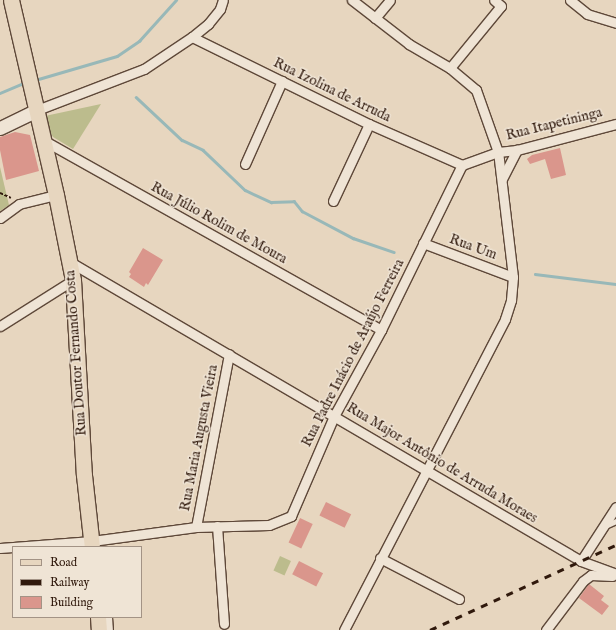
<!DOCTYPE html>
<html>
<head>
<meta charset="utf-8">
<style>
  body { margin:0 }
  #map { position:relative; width:616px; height:630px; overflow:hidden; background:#e7d6bf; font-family:"IM FELL English",serif }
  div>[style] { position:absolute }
  .green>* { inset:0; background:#bcbc8d; transform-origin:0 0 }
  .stream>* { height:2.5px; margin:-1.25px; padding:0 1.25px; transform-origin:1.25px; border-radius:1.25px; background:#98b8b8 }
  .building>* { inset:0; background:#da968c; transform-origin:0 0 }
  .path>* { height:1.5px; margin-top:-0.75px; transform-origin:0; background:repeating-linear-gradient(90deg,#30190c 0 3px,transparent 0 5px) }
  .roads { filter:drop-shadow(1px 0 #5e4839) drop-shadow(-1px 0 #5e4839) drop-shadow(0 1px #5e4839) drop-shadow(0 -1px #5e4839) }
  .lane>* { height:4.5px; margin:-2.25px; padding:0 2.25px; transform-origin:2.25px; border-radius:2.25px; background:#efe4d5 }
  .street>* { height:9px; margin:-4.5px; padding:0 4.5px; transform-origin:4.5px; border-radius:4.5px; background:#efe4d5 }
  .secondary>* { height:13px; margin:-6.5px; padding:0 6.5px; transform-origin:6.5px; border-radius:6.5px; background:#efe4d5 }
  .primary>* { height:15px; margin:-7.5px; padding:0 7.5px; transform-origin:7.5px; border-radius:7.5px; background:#e7d6bf }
  .rail>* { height:2.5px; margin-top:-1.25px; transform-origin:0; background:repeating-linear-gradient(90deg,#30190c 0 7px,transparent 0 14px) }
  span { translate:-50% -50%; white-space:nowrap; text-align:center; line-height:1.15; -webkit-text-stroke:3px #efe4d5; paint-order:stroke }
  .street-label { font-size:14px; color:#30190c }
  .legend { position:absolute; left:12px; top:546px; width:130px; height:72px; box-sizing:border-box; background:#efe4d5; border:1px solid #a39385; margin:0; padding:5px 7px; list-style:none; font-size:12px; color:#30190c }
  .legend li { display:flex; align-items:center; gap:8px; height:20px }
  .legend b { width:20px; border:1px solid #a39385 }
</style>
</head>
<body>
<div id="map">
  <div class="green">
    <i style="clip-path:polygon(101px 104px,73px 149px,53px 137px,45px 125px,45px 116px)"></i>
    <i style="clip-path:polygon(0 167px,9px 205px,0 211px)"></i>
    <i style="left:280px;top:556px;width:12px;height:16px;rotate:24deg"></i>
  </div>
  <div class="stream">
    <i style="left:35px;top:80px;width:85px;rotate:-16.3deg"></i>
    <i style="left:117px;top:56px;width:27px;rotate:-34deg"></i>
    <i style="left:139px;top:41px;width:55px;rotate:-47.9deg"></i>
    <i style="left:0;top:93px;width:26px;rotate:-23deg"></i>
    <i style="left:136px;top:97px;width:63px;rotate:43.1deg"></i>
    <i style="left:182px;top:140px;width:23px;rotate:25deg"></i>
    <i style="left:203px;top:150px;width:58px;rotate:43.6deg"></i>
    <i style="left:245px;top:190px;width:29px;rotate:25deg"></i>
    <i style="left:271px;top:202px;width:23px;rotate:-2deg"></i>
    <i style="left:294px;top:201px;width:13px;rotate:51deg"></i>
    <i style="left:302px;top:211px;width:58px;rotate:27.9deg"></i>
    <i style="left:353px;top:238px;width:43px;rotate:18.9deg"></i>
    <i style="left:535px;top:274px;width:82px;rotate:7deg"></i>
  </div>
  <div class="building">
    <i style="clip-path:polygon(15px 132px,30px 135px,39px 171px,6px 180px,0 150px,0 137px)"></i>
    <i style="clip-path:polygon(560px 148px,566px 175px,551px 179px,545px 159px,530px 164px,527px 159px,532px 155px)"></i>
    <i style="clip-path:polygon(143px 248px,163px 260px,148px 285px,146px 283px,144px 287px,129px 277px,131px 274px,129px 272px)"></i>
    <i style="left:326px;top:502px;width:28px;height:15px;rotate:26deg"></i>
    <i style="left:300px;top:518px;width:14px;height:27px;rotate:25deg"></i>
    <i style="left:299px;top:561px;width:27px;height:15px;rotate:27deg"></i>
    <i style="clip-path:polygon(589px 584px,604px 596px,601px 600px,609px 606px,602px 615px,579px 598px)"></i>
  </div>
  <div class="path">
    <i style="left:0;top:193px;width:12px;rotate:24deg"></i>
  </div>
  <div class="roads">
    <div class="lane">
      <i style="left:605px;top:526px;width:12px;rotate:-24deg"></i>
    </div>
    <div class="street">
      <i style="left:570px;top:0;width:22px;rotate:39deg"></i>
      <i style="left:587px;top:14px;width:30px;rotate:17deg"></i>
      <i style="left:375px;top:18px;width:23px;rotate:-50deg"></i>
      <i style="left:192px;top:37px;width:197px;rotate:26.2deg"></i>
      <i style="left:369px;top:124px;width:102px;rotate:23.8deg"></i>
      <i style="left:450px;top:68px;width:80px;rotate:-50.6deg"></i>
      <i style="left:501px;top:6px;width:9px;rotate:-139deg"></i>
      <i style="left:37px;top:110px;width:115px;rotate:-21deg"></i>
      <i style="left:144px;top:69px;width:58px;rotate:-33.7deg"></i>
      <i style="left:192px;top:37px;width:21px;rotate:-39deg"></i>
      <i style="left:208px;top:24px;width:19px;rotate:-51deg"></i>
      <i style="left:220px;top:9px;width:9px;rotate:-72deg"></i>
      <i style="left:43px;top:140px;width:388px;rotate:29.3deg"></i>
      <i style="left:245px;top:164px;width:91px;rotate:-66deg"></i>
      <i style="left:502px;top:179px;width:33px;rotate:-63deg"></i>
      <i style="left:333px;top:201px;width:85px;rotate:-64.9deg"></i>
      <i style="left:0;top:218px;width:24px;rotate:-36deg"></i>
      <i style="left:19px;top:204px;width:38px;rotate:-14deg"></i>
      <i style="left:423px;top:243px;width:96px;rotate:20.7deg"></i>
      <i style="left:70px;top:262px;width:592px;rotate:30.33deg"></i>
      <i style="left:581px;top:561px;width:37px;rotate:20deg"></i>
      <i style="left:0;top:326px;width:86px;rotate:-32.2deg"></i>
      <i style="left:217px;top:526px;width:98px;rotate:85.9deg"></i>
      <i style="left:196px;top:527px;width:176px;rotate:-79.2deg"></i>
      <i style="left:0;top:548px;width:92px;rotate:-4.4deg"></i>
      <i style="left:92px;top:541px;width:105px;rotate:-7.7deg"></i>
      <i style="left:196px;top:527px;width:73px;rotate:-1.6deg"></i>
      <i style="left:269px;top:525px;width:24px;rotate:-22deg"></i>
      <i style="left:291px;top:516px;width:109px;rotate:-66.7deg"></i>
      <i style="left:334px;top:416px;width:98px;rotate:-61.3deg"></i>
      <i style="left:381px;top:330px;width:184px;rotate:-63.9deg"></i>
      <i style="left:462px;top:165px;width:38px;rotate:-20deg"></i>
      <i style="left:498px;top:152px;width:19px;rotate:-6deg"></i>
      <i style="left:517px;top:150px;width:102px;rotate:-14.7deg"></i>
      <i style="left:380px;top:558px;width:89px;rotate:27.4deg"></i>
      <i style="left:581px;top:561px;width:64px;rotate:-57.1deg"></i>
      <i style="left:107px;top:617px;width:13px;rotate:86deg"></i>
      <i style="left:344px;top:630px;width:350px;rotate:-62.6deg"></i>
      <i style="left:505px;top:319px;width:20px;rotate:-72deg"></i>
      <i style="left:511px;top:300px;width:23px;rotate:-85deg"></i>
      <i style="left:513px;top:277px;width:126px;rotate:-96.8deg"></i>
      <i style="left:498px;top:152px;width:66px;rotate:-109.5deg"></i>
      <i style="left:476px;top:90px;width:34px;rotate:-140deg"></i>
      <i style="left:450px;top:68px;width:48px;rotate:-149.7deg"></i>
      <i style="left:409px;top:44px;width:72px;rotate:-142.3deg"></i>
      <i style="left:546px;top:630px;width:61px;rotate:-52.9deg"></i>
      <i style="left:583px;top:581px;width:10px;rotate:-37deg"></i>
      <i style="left:591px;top:575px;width:21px;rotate:3deg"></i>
    </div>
    <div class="secondary">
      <i style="left:0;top:128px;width:41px;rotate:-25.9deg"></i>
    </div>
    <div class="primary">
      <i style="left:11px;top:0;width:200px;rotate:77deg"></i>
      <i style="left:56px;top:195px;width:87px;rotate:78.7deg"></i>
      <i style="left:73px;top:280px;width:195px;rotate:86.8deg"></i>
      <i style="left:84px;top:475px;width:72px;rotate:83.7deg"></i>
      <i style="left:98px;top:617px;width:13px;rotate:86deg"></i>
    </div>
  </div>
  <div class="rail">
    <i style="left:430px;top:630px;width:205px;rotate:-24.6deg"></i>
  </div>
  <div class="street-label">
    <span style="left:332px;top:90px;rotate:26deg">Rua Izolina de Arruda</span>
    <span style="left:554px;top:124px;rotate:-14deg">Rua Itapetininga</span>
    <span style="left:219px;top:223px;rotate:29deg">Rua Júlio Rolim de Moura</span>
    <span style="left:473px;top:247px;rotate:20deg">Rua Um</span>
    <span style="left:76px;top:353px;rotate:-94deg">Rua Doutor Fernando Costa</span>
    <span style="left:353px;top:353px;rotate:-63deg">Rua Padre Inácio de Araújo Ferreira</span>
    <span style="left:199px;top:438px;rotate:-79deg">Rua Maria Augusta Vieira</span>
    <span style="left:442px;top:463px;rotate:31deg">Rua Major Antônio de Arruda Moraes</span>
  </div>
  <ul class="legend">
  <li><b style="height:5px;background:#e7d6bf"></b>Road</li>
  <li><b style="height:5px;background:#30190c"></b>Railway</li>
  <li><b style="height:11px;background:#da968c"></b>Building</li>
  </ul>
</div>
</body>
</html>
